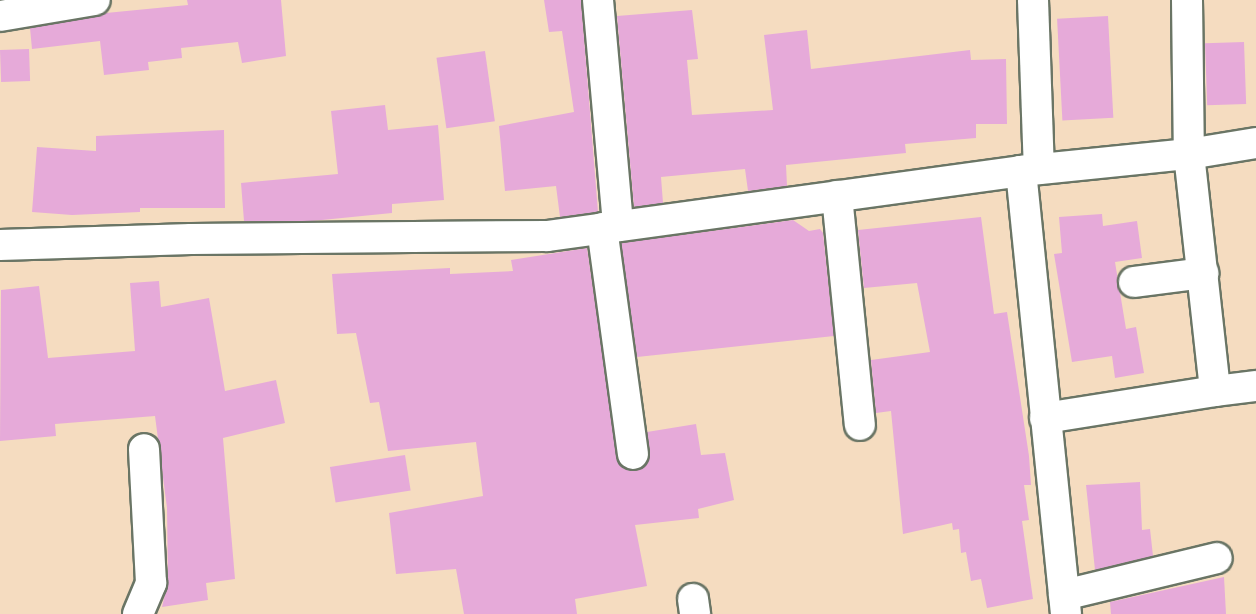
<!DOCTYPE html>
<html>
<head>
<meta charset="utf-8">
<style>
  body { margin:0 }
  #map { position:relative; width:1256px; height:614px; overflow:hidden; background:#f5dcc0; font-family:"Playpen Sans",sans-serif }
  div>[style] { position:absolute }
  .building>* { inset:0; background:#e6aad9; transform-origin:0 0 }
  .roads { filter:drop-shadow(2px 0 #6a7565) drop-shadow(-2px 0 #6a7565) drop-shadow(0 2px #6a7565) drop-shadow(0 -2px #6a7565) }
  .minor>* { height:30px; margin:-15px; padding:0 15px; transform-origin:15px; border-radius:15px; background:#fff }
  span { translate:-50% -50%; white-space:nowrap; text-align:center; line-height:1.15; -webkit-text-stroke:5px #fbf7ec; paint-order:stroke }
</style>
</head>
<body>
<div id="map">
  <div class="building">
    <i style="clip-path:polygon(187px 0,281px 0,286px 56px,242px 63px,238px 42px,181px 48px,182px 58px,148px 62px,149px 70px,104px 75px,100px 41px,32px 49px,30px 28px,106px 13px,188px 5px)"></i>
    <i style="clip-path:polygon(544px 0,581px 0,598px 212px,560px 217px,556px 186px,505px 191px,499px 126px,574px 112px,562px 31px,549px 32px)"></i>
    <i style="clip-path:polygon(692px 10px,698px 59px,687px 60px,692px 115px,773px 110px,764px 35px,807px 30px,811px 69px,970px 50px,971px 60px,1006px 59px,1007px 124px,976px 124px,976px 138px,905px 144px,906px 153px,786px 165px,787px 186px,748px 191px,745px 169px,661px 177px,663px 203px,634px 207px,617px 16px)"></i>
    <i style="left:1108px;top:16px;width:102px;height:51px;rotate:87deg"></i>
    <i style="left:1244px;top:42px;width:62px;height:39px;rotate:88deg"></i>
    <i style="left:29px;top:49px;width:32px;height:29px;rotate:88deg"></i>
    <i style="left:485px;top:51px;width:71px;height:49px;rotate:82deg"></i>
    <i style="clip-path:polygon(385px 105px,388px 130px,438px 125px,444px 200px,392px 204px,392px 213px,312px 221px,244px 221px,241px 183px,338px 174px,331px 111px)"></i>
    <i style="clip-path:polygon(224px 130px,225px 208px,140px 208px,140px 212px,72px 215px,32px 212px,37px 147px,96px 151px,96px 136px)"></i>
    <i style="clip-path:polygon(1102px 214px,1103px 226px,1137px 221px,1142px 258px,1115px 262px,1126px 329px,1136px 327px,1144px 373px,1115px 378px,1112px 356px,1072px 362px,1054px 254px,1062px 253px,1059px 217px)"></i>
    <i style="clip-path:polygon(981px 217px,994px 314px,1007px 312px,1029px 456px,1031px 485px,1024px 485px,1029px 520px,1022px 521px,1033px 599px,987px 608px,981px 579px,971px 581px,966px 552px,961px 553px,959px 529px,953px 530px,952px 523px,903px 534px,891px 411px,876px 413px,871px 360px,930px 352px,917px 283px,864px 288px,858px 230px)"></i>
    <i style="clip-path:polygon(793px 220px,809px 231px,820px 229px,823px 233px,834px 336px,637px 357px,621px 243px)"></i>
    <i style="clip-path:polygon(587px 248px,619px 464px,635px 471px,644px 467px,650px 452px,647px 432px,696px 424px,701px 455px,725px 453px,734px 500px,698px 509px,699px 518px,635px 525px,647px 586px,575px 599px,577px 614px,464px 614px,456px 569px,396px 574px,389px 513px,483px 496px,476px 442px,388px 451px,379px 402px,370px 403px,356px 333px,337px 334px,332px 274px,450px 268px,450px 274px,513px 271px,511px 260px)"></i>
    <i style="clip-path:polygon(159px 281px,161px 307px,209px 298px,225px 391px,276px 380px,285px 423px,223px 438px,235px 579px,206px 583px,208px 600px,162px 607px,168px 582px,167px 508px,155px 416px,55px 424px,56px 436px,0 441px,1px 290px,39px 286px,48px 358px,135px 351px,130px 283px)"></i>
    <i style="left:405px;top:455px;width:36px;height:76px;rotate:81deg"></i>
    <i style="clip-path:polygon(1140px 482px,1142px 530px,1150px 529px,1153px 556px,1095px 570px,1086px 485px)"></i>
    <i style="clip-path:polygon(1224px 577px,1226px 614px,1111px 614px,1110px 602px)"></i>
  </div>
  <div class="roads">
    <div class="minor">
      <i style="left:598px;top:0;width:227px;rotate:84.9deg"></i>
      <i style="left:1033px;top:0;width:169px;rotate:88deg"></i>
      <i style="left:1187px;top:0;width:154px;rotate:89.3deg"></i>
      <i style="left:1189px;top:154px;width:238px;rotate:83.7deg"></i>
      <i style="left:1215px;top:391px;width:41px;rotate:-7deg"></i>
      <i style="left:0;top:16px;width:96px;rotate:-9.6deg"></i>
      <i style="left:1021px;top:171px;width:169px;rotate:-5.8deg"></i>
      <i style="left:1189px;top:154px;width:68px;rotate:-9.3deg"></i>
      <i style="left:837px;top:196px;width:230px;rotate:84.3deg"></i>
      <i style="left:602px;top:228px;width:228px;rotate:82.2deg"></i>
      <i style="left:0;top:245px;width:191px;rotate:-1.8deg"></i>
      <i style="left:191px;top:239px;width:356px;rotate:-0.5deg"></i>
      <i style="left:547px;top:236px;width:478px;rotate:-7.8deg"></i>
      <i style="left:1021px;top:171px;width:445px;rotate:84.2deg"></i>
      <i style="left:1134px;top:282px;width:70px;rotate:-7.4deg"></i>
      <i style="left:1045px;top:418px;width:172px;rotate:-9deg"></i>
      <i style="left:1064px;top:595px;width:157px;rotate:-13.6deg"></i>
      <i style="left:693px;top:599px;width:15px;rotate:82deg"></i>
      <i style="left:138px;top:614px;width:34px;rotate:-67deg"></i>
      <i style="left:151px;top:583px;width:134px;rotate:-93deg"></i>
    </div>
  </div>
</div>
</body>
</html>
